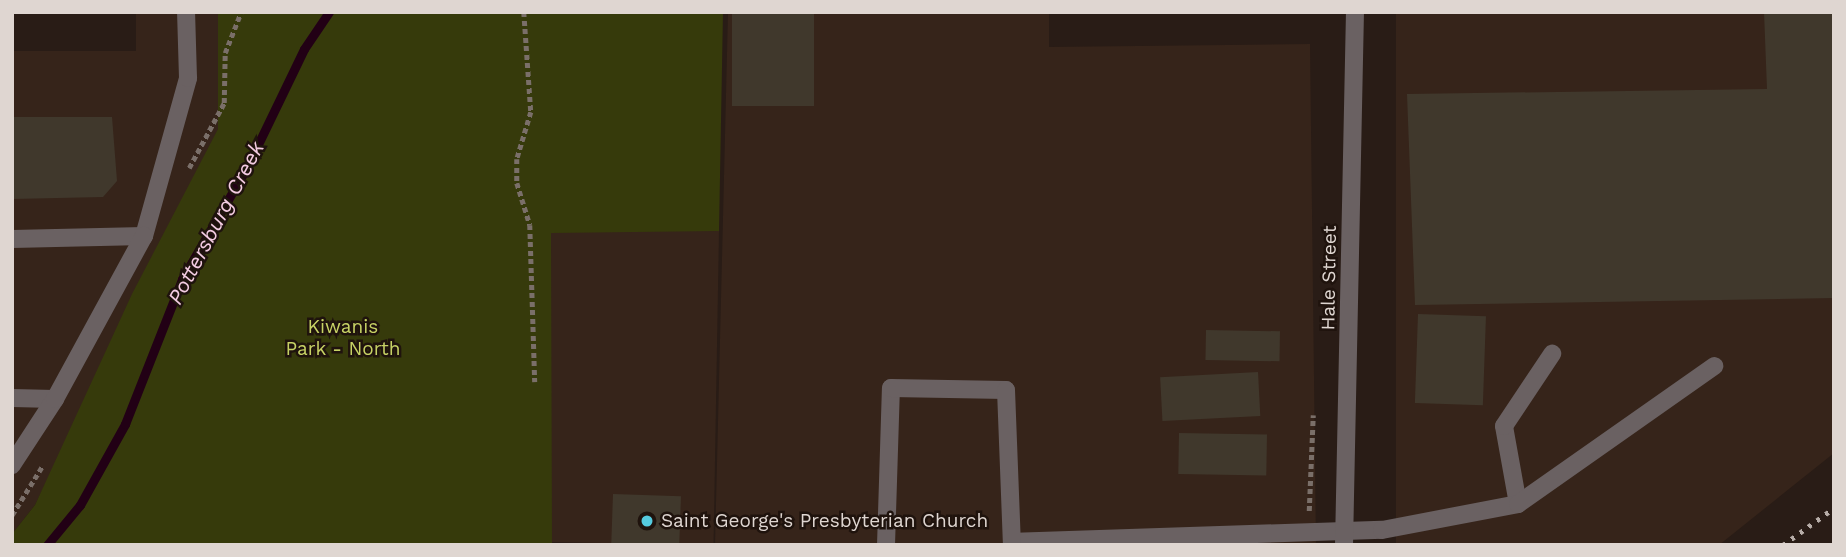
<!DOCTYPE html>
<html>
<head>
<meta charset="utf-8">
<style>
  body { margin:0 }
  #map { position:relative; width:1846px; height:557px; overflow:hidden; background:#291c16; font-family:"Work Sans",sans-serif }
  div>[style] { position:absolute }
  .built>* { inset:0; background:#36241a; transform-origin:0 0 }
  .green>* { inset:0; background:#363a0b }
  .stream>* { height:9px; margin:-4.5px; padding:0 4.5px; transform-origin:4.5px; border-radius:4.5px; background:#220015 }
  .building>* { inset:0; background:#40382c; transform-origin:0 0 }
  .path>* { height:4.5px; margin-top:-2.25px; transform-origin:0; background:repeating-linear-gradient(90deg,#7a6f69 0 5px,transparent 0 8.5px) }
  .minor>* { height:18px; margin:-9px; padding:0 9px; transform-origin:9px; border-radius:9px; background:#6a6162 }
  .rail>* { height:5px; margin-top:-2.5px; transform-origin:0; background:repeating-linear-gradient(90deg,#b7ada8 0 3.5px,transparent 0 10.5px) }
  .dots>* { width:19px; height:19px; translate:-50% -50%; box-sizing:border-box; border:4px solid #1f130d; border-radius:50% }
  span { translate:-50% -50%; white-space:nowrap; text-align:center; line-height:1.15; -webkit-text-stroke:5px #1f130d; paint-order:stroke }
  .street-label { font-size:19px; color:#dfd6d1 }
  .park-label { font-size:19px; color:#c7d265 }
  .poi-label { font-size:19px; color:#dfd6d1 }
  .left { translate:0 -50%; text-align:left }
  .water-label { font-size:21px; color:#f4cce2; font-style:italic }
  .frame { position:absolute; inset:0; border:14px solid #dfd6d1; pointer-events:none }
</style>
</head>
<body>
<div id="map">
  <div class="built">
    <i style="clip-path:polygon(136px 12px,218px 12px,219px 129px,35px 505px,12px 534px,12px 51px,136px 51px)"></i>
    <i style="clip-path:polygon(728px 12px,1049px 12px,1049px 47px,1310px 44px,1316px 545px,715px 545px)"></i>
    <i style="clip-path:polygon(1396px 12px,1834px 12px,1834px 453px,1719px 545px,1396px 545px)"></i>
    <i style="left:719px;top:231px;width:314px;height:168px;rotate:91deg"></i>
  </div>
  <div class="green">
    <i style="clip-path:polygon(218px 12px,723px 12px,719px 231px,551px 233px,552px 545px,12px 545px,12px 534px,35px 505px,132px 294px,218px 129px)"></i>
  </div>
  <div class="stream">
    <i style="left:47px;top:545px;width:52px;rotate:-50.5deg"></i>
    <i style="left:80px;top:505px;width:93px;rotate:-60.9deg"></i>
    <i style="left:125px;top:424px;width:156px;rotate:-68.5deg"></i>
    <i style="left:182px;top:279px;width:129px;rotate:-59.9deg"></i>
    <i style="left:247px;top:167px;width:131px;rotate:-64.2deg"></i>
    <i style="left:304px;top:49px;width:45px;rotate:-56deg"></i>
  </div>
  <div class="building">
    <i style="left:732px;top:12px;width:82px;height:94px"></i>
    <i style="clip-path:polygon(1764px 12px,1834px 12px,1834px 298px,1415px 305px,1407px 94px,1767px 89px)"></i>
    <i style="clip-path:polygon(12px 117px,112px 117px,117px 181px,103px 197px,12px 199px)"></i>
    <i style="left:1418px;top:314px;width:68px;height:89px;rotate:2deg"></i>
    <i style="left:1206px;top:330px;width:74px;height:30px;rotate:1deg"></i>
    <i style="left:1258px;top:372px;width:44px;height:98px;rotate:87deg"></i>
    <i style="left:1179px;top:433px;width:88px;height:41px;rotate:1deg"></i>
    <i style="left:613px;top:494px;width:68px;height:51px;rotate:2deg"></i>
  </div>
  <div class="path">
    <i style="left:524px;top:12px;width:100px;rotate:86deg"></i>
    <i style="left:531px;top:112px;width:49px;rotate:106.6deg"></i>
    <i style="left:517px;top:159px;width:24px;rotate:90deg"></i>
    <i style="left:517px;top:183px;width:44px;rotate:72.8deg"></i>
    <i style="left:530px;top:225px;width:157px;rotate:88.2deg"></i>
    <i style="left:189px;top:168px;width:74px;rotate:-61.7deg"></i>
    <i style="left:224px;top:103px;width:50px;rotate:-88.9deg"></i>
    <i style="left:225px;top:53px;width:44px;rotate:-68.7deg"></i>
    <i style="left:1309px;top:511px;width:96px;rotate:-87.6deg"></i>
    <i style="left:12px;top:515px;width:59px;rotate:-58.2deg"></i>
  </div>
  <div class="minor">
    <i style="left:12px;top:239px;width:132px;rotate:-1.3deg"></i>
    <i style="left:144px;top:236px;width:164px;rotate:-74.4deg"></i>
    <i style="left:188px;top:78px;width:66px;rotate:-91.7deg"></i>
    <i style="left:12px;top:398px;width:43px;rotate:1.3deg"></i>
    <i style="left:55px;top:399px;width:79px;rotate:123.1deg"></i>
    <i style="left:55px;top:399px;width:186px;rotate:-61.4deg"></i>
    <i style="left:1518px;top:504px;width:79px;rotate:-100.2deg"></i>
    <i style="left:1504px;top:426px;width:87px;rotate:-56.3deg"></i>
    <i style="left:1012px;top:542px;width:370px;rotate:-1.9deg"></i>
    <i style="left:1382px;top:530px;width:138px;rotate:-10.8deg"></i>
    <i style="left:1518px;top:504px;width:240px;rotate:-35.1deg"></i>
    <i style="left:886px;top:545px;width:157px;rotate:-88.2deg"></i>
    <i style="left:891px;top:388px;width:115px;rotate:1deg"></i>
    <i style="left:1006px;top:390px;width:155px;rotate:87.8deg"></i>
    <i style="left:1344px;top:545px;width:533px;rotate:-88.82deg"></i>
  </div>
  <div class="rail">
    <i style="left:1783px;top:545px;width:63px;rotate:-36deg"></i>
  </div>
  <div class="dots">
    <i style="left:647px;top:521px;background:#55cade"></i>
  </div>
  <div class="street-label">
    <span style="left:1329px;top:278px;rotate:-89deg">Hale Street</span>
  </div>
  <div class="park-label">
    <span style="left:343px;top:338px">Kiwanis<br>Park - North</span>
  </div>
  <div class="poi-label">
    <span class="left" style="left:661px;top:521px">Saint George's Presbyterian Church</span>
  </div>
  <div class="water-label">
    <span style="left:216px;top:223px;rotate:-62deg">Pottersburg Creek</span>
  </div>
  <div class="frame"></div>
</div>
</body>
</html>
